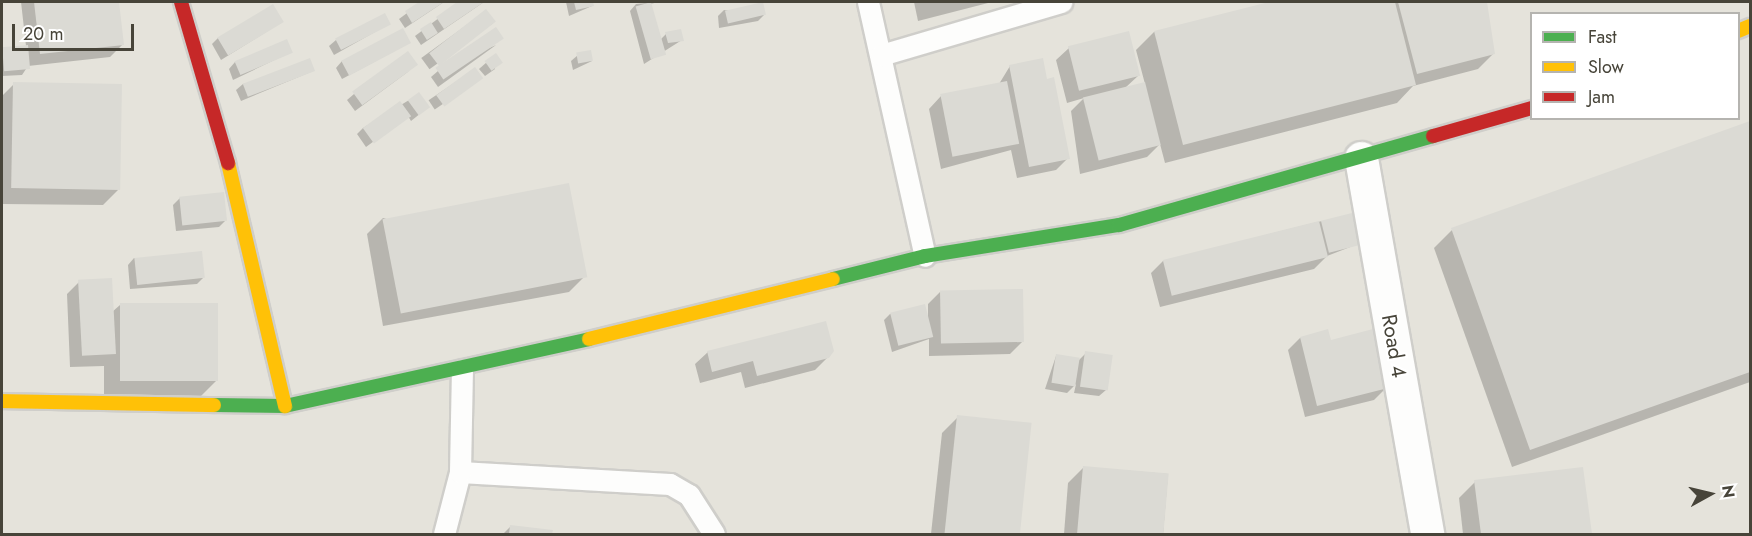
<!DOCTYPE html>
<html>
<head>
<meta charset="utf-8">
<style>
  body { margin:0 }
  #map { position:relative; width:1752px; height:536px; overflow:hidden; background:#f2f1ec; font-family:Jost,sans-serif }
  div>[style] { position:absolute }
  .residential>* { inset:0; background:#e5e3db }
  .shadow>* { inset:0; background:#0003; transform-origin:0 0 }
  .building>* { inset:0; background:#dbdad4; transform-origin:0 0 }
  .roads { filter:drop-shadow(2px 0 #cfceca) drop-shadow(-2px 0 #cfceca) drop-shadow(0 2px #cfceca) drop-shadow(0 -2px #cfceca) }
  .lane>* { height:21px; margin:-10.5px; padding:0 10.5px; transform-origin:10.5px; border-radius:10.5px; background:#fdfdfc }
  .street>* { height:33px; margin:-16.5px; padding:0 16.5px; transform-origin:16.5px; border-radius:16.5px; background:#fdfdfc }
  .fast>* { height:14px; margin:-7px; padding:0 7px; transform-origin:7px; border-radius:7px; background:#4caf50 }
  .slow>* { height:14px; margin:-7px; padding:0 7px; transform-origin:7px; border-radius:7px; background:#ffc107 }
  .jam>* { height:14px; margin:-7px; padding:0 7px; transform-origin:7px; border-radius:7px; background:#c62828 }
  span { translate:-50% -50%; white-space:nowrap; text-align:center; line-height:1.15; -webkit-text-stroke:4.5px #fff; paint-order:stroke }
  .street-label { font-size:21px; color:#474439 }
  .frame { position:absolute; inset:0; border:3px solid #474439; pointer-events:none }
  .legend { position:absolute; left:1530px; top:12px; width:210px; height:108px; box-sizing:border-box; background:#fff; border:2px solid #b5b4b0; margin:0; padding:8px 10px; list-style:none; font-size:18px; color:#474439 }
  .legend li { display:flex; align-items:center; gap:12px; height:30px }
  .legend b { width:30px; border:2px solid #b5b4b0 }
  .north { position:absolute; left:1680px; top:464px; width:60px; height:60px; -webkit-text-stroke:4px #fff; paint-order:stroke; rotate:82deg; font-size:16px; font-weight:700; line-height:24px; text-align:center; color:#474439 }
  .north::after { content:''; display:block; margin:auto; width:21px; height:27px; background:#474439; clip-path:polygon(50% 0,100% 100%,50% 72%,0 100%) }
  .scale { position:absolute; left:12px; top:24px; width:122px; height:27px; box-sizing:border-box; border:3px solid #474439; border-top:0; padding-left:8px; font-size:18px; line-height:21px; white-space:nowrap; color:#474439; -webkit-text-stroke:4px #fff; paint-order:stroke }
</style>
</head>
<body>
<div id="map">
  <div class="residential">
    <i style="clip-path:polygon(evenodd,2px 2px,1750px 2px,1750px 534px,2px 534px,2px 2px,1532px 14px,1738px 14px,1738px 118px,1532px 118px,1532px 14px)"></i>
  </div>
  <div class="shadow">
    <i style="clip-path:polygon(21px 2px,118px 2px,123px 44px,110px 57px,28px 66px,22px 75px,2px 76px,2px 48px,26px 46px)"></i>
    <i style="clip-path:polygon(422px 2px,444px 2px,405px 28px,399px 19px)"></i>
    <i style="clip-path:polygon(460px 2px,484px 2px,421px 45px,415px 36px)"></i>
    <i style="clip-path:polygon(566px 2px,591px 2px,592px 6px,569px 16px)"></i>
    <i style="clip-path:polygon(659px 2px,650px 4px,660px 40px,666px 34px,682px 40px,644px 64px,630px 11px,636px 4px)"></i>
    <i style="clip-path:polygon(914px 2px,992px 2px,918px 21px)"></i>
    <i style="clip-path:polygon(1275px 2px,1486px 2px,1494px 53px,1478px 69px,1413px 86px,1397px 103px,1165px 163px,1160px 144px,1147px 157px,1080px 174px,1071px 111px,1084px 98px,1067px 103px,1056px 60px,1069px 48px,1139px 75px,1125px 88px,1145px 84px,1136px 50px,1154px 32px)"></i>
    <i style="clip-path:polygon(724px 10px,764px 15px,758px 21px,719px 28px,718px 16px)"></i>
    <i style="left:486px;top:11px;width:14px;height:80px;rotate:54deg"></i>
    <i style="clip-path:polygon(282px 22px,221px 60px,212px 44px,218px 38px)"></i>
    <i style="clip-path:polygon(389px 24px,334px 55px,329px 46px,336px 40px)"></i>
    <i style="clip-path:polygon(409px 43px,342px 79px,336px 68px,342px 61px)"></i>
    <i style="clip-path:polygon(496px 45px,438px 87px,431px 77px,438px 71px)"></i>
    <i style="clip-path:polygon(291px 52px,233px 80px,229px 69px,235px 62px)"></i>
    <i style="clip-path:polygon(495px 55px,495px 69px,485px 76px,479px 69px)"></i>
    <i style="clip-path:polygon(578px 55px,592px 61px,573px 70px,571px 61px)"></i>
    <i style="clip-path:polygon(1010px 66px,1068px 158px,1056px 170px,1017px 178px,1011px 150px,941px 169px,929px 109px,941px 96px,999px 84px)"></i>
    <i style="left:475px;top:69px;width:11px;height:56px;rotate:56deg"></i>
    <i style="clip-path:polygon(313px 71px,241px 101px,236px 90px,243px 84px)"></i>
    <i style="clip-path:polygon(409px 71px,355px 111px,347px 100px,354px 94px)"></i>
    <i style="clip-path:polygon(14px 84px,119px 189px,103px 205px,2px 204px,2px 96px)"></i>
    <i style="clip-path:polygon(419px 94px,428px 107px,421px 113px,411px 121px,408px 116px,366px 147px,357px 134px,363px 128px)"></i>
    <i style="clip-path:polygon(1750px 123px,1750px 382px,1512px 467px,1434px 248px,1452px 230px)"></i>
    <i style="clip-path:polygon(180px 198px,225px 221px,219px 227px,176px 231px,173px 205px)"></i>
    <i style="clip-path:polygon(383px 218px,585px 276px,569px 292px,383px 326px,367px 234px)"></i>
    <i style="clip-path:polygon(1322px 221px,1358px 244px,1327px 256px,1314px 269px,1160px 307px,1151px 273px,1163px 261px)"></i>
    <i style="clip-path:polygon(134px 258px,203px 278px,197px 284px,130px 289px,128px 265px)"></i>
    <i style="clip-path:polygon(79px 282px,112px 312px,120px 305px,216px 381px,200px 397px,104px 397px,104px 366px,70px 367px,67px 294px)"></i>
    <i style="clip-path:polygon(940px 292px,1023px 341px,1010px 354px,929px 356px,929px 339px,892px 352px,884px 320px,890px 314px,928px 320px,928px 304px)"></i>
    <i style="clip-path:polygon(1300px 338px,1330px 342px,1386px 388px,1374px 400px,1305px 417px,1288px 350px)"></i>
    <i style="clip-path:polygon(708px 352px,828px 357px,815px 370px,745px 388px,741px 372px,700px 383px,695px 364px)"></i>
    <i style="clip-path:polygon(1086px 353px,1106px 390px,1099px 396px,1074px 393px,1076px 384px,1067px 393px,1045px 389px,1056px 356px,1079px 360px)"></i>
    <i style="clip-path:polygon(958px 417px,1030px 425px,1019px 534px,931px 534px,942px 433px)"></i>
    <i style="clip-path:polygon(1084px 467px,1168px 474px,1163px 534px,1064px 534px,1068px 483px)"></i>
    <i style="clip-path:polygon(1582px 469px,1590px 534px,1463px 534px,1459px 498px,1475px 482px)"></i>
    <i style="clip-path:polygon(510px 527px,551px 531px,551px 534px,503px 534px)"></i>
  </div>
  <div class="building">
    <i style="clip-path:polygon(34px 2px,119px 2px,124px 45px,40px 54px)"></i>
    <i style="clip-path:polygon(419px 2px,444px 2px,412px 23px,405px 11px)"></i>
    <i style="clip-path:polygon(457px 2px,484px 2px,444px 29px,436px 17px)"></i>
    <i style="clip-path:polygon(574px 2px,593px 2px,594px 6px,576px 10px)"></i>
    <i style="left:651px;top:2px;width:55px;height:16px;rotate:74deg"></i>
    <i style="left:763px;top:2px;width:13px;height:39px;rotate:77deg"></i>
    <i style="clip-path:polygon(1269px 2px,1395px 2px,1416px 85px,1183px 145px,1154px 31px)"></i>
    <i style="clip-path:polygon(1398px 2px,1487px 2px,1495px 54px,1417px 74px)"></i>
    <i style="left:273px;top:4px;width:21px;height:65px;rotate:59deg"></i>
    <i style="left:486px;top:9px;width:16px;height:72px;rotate:52deg"></i>
    <i style="left:385px;top:13px;width:13px;height:56px;rotate:63deg"></i>
    <i style="left:431px;top:22px;width:13px;height:13px;rotate:58deg"></i>
    <i style="left:496px;top:27px;width:14px;height:73px;rotate:56deg"></i>
    <i style="left:403px;top:28px;width:17px;height:70px;rotate:62deg"></i>
    <i style="clip-path:polygon(681px 29px,684px 41px,668px 43px,665px 32px)"></i>
    <i style="left:1129px;top:31px;width:46px;height:63px;rotate:76deg"></i>
    <i style="left:287px;top:39px;width:15px;height:57px;rotate:67deg"></i>
    <i style="left:28px;top:45px;width:24px;height:26px;rotate:85deg"></i>
    <i style="left:591px;top:50px;width:11px;height:15px;rotate:80deg"></i>
    <i style="left:408px;top:51px;width:17px;height:69px;rotate:54deg"></i>
    <i style="left:496px;top:53px;width:12px;height:14px;rotate:55deg"></i>
    <i style="left:310px;top:58px;width:14px;height:72px;rotate:69deg"></i>
    <i style="clip-path:polygon(1043px 58px,1047px 79px,1054px 77px,1070px 159px,1029px 167px,1009px 65px)"></i>
    <i style="left:475px;top:67px;width:14px;height:48px;rotate:54deg"></i>
    <i style="left:1007px;top:81px;width:64px;height:68px;rotate:79deg"></i>
    <i style="left:13px;top:82px;width:109px;height:106px;rotate:1deg"></i>
    <i style="left:1145px;top:82px;width:65px;height:64px;rotate:76deg"></i>
    <i style="left:419px;top:92px;width:19px;height:14px;rotate:54deg"></i>
    <i style="left:400px;top:101px;width:19px;height:46px;rotate:54deg"></i>
    <i style="clip-path:polygon(1750px 121px,1750px 372px,1530px 450px,1451px 228px)"></i>
    <i style="left:569px;top:183px;width:96px;height:190px;rotate:79deg"></i>
    <i style="left:224px;top:192px;width:29px;height:45px;rotate:84deg"></i>
    <i style="left:1352px;top:213px;width:33px;height:32px;rotate:76deg"></i>
    <i style="left:1319px;top:221px;width:37px;height:161px;rotate:76deg"></i>
    <i style="left:202px;top:251px;width:27px;height:68px;rotate:84deg"></i>
    <i style="left:112px;top:278px;width:76px;height:34px;rotate:87deg"></i>
    <i style="left:1023px;top:289px;width:53px;height:83px;rotate:89deg"></i>
    <i style="left:120px;top:303px;width:98px;height:78px"></i>
    <i style="left:925px;top:304px;width:34px;height:36px;rotate:76deg"></i>
    <i style="clip-path:polygon(826px 321px,834px 351px,829px 358px,757px 376px,753px 361px,712px 372px,707px 351px)"></i>
    <i style="clip-path:polygon(1328px 329px,1331px 340px,1373px 329px,1388px 388px,1317px 406px,1300px 337px)"></i>
    <i style="left:1085px;top:351px;width:28px;height:36px;rotate:8deg"></i>
    <i style="left:1056px;top:354px;width:24px;height:29px;rotate:9deg"></i>
    <i style="left:957px;top:415px;width:75px;height:120px;rotate:6deg"></i>
    <i style="left:1083px;top:466px;width:86px;height:68px;rotate:5deg"></i>
    <i style="clip-path:polygon(1583px 467px,1592px 534px,1481px 534px,1474px 480px)"></i>
    <i style="clip-path:polygon(510px 525px,553px 530px,552px 534px,509px 534px)"></i>
  </div>
  <div class="roads">
    <div class="lane">
      <i style="left:868px;top:2px;width:260px;rotate:77.4deg"></i>
      <i style="left:881px;top:55px;width:188px;rotate:-16.4deg"></i>
      <i style="left:460px;top:472px;width:210px;rotate:3.3deg"></i>
      <i style="left:670px;top:484px;width:22px;rotate:30deg"></i>
      <i style="left:689px;top:495px;width:46px;rotate:57.3deg"></i>
      <i style="left:444px;top:534px;width:64px;rotate:-75.5deg"></i>
      <i style="left:460px;top:472px;width:102px;rotate:-88.9deg"></i>
    </div>
    <div class="street">
      <i style="left:1361px;top:158px;width:382px;rotate:80deg"></i>
    </div>
    <div class="fast">
      <i style="left:833px;top:279px;width:95px;rotate:-14deg"></i>
      <i style="left:925px;top:256px;width:196px;rotate:-9.1deg"></i>
      <i style="left:1119px;top:225px;width:326px;rotate:-15.8deg"></i>
      <i style="left:214px;top:405px;width:71px;rotate:0.8deg"></i>
      <i style="left:285px;top:406px;width:311px;rotate:-12.4deg"></i>
    </div>
    <div class="slow">
      <i style="left:1738px;top:31px;width:13px;rotate:-23deg"></i>
      <i style="left:228px;top:163px;width:250px;rotate:76.8deg"></i>
      <i style="left:589px;top:339px;width:251px;rotate:-13.8deg"></i>
      <i style="left:2px;top:401px;width:212px;rotate:1.1deg"></i>
    </div>
    <div class="jam">
      <i style="left:181px;top:2px;width:168px;rotate:73.7deg"></i>
      <i style="left:1433px;top:136px;width:103px;rotate:-15.8deg"></i>
    </div>
  </div>
  <div class="street-label">
    <span style="left:1394px;top:346px;rotate:80deg">Road 4</span>
  </div>
  <div class="frame"></div>
  <ul class="legend">
  <li><b style="height:8px;background:#4caf50"></b>Fast</li>
  <li><b style="height:8px;background:#ffc107"></b>Slow</li>
  <li><b style="height:8px;background:#c62828"></b>Jam</li>
  </ul>
  <div class="north">N</div>
  <div class="scale">20 m</div>
</div>
</body>
</html>
